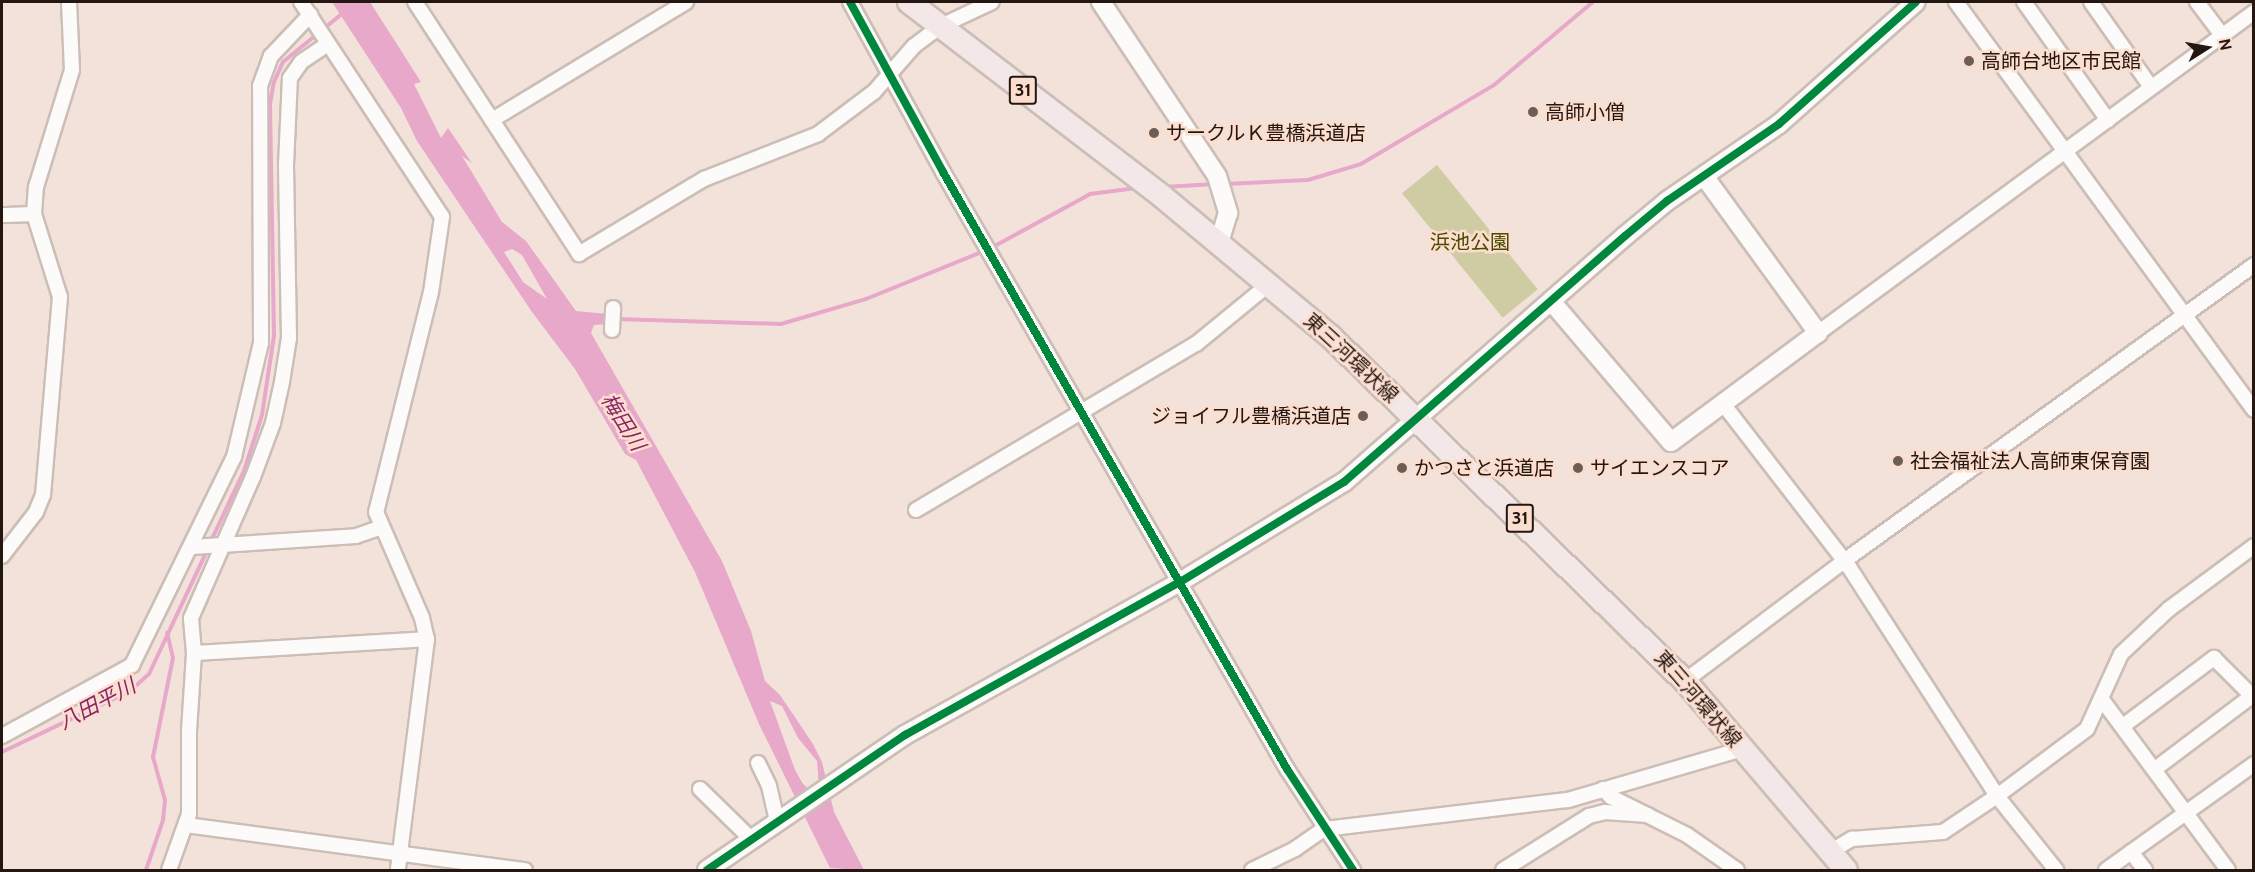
<!DOCTYPE html>
<html>
<head>
<meta charset="utf-8">
<style>
  body { margin:0 }
  #map { position:relative; width:2255px; height:872px; overflow:hidden; background:#f2e2da; font-family:Cabin,"Noto Sans JP",sans-serif }
  div>[style] { position:absolute }
  .green>* { inset:0; background:#cfcba3; transform-origin:0 0 }
  .water>* { inset:0; background:#e8a8ca }
  .stream>* { height:4px; margin:-2px; padding:0 2px; transform-origin:2px; border-radius:2px; background:#e8a8ca }
  .roads { filter:drop-shadow(2px 0 #cbbeb7) drop-shadow(-2px 0 #cbbeb7) drop-shadow(0 2px #cbbeb7) drop-shadow(0 -2px #cbbeb7) }
  .minor>* { height:14px; margin:-7px; padding:0 7px; transform-origin:7px; border-radius:7px; background:#fdfbf9 }
  .tertiary>* { height:18px; margin:-9px; padding:0 9px; transform-origin:9px; border-radius:9px; background:#fdfbf9 }
  .primary>* { height:22px; margin:-11px; padding:0 11px; transform-origin:11px; border-radius:11px; background:#f3e7e7 }
  .cycleway>* { height:8px; margin:-4px; padding:0 4px; transform-origin:4px; border-radius:4px; background:#00873e }
  .dots>* { width:16px; height:16px; translate:-50% -50%; box-sizing:border-box; border:3px solid #fcdecf; border-radius:50% }
  span { translate:-50% -50%; white-space:nowrap; text-align:center; line-height:1.15; -webkit-text-stroke:5px #fcdecf; paint-order:stroke }
  .shield-label span { padding:2px 4px; background:#fcdecf; border:2px solid; border-radius:4px; -webkit-text-stroke-width:0 }
  .shield-label { font-size:18px; color:#241711; font-weight:700 }
  .poi-label { font-size:20px; color:#241711 }
  .left { translate:0 -50%; text-align:left }
  .right { translate:-100% -50%; text-align:right }
  .park-label { font-size:20px; color:#494c00 }
  .street-label { font-size:20px; color:#241711 }
  .water-label { font-size:21px; color:#882669; font-style:italic }
  .frame { position:absolute; inset:0; border:3px solid #241711; pointer-events:none }
  .north { position:absolute; left:2177px; top:18px; width:60px; height:60px; -webkit-text-stroke:4px #fcdecf; paint-order:stroke; rotate:79deg; font-size:16px; font-weight:700; line-height:24px; text-align:center; color:#241711 }
  .north::after { content:''; display:block; margin:auto; width:21px; height:27px; background:#241711; clip-path:polygon(50% 0,100% 100%,50% 72%,0 100%) }
</style>
</head>
<body>
<div id="map">
  <div class="green">
    <i style="left:1437px;top:165px;width:160px;height:45px;rotate:51deg"></i>
  </div>
  <div class="water">
    <i style="clip-path:polygon(evenodd,332px 2px,370px 2px,421px 82px,414px 84px,441px 138px,448px 128px,472px 163px,462px 156px,502px 222px,526px 241px,576px 311px,608px 314px,607px 324px,594px 325px,591px 333px,722px 561px,751px 631px,765px 681px,780px 695px,813px 744px,822px 762px,834px 812px,864px 870px,830px 868px,759px 724px,695px 572px,636px 460px,625px 454px,575px 369px,532px 312px,417px 141px,401px 108px,332px 2px,512px 249px,522px 255px,547px 299px,523px 282px,504px 252px,512px 249px,332px 2px,770px 701px,782px 706px,798px 738px,817px 761px,820px 799px,803px 784px,795px 770px,770px 701px)"></i>
  </div>
  <div class="stream">
    <i style="left:1226px;top:184px;width:82px;rotate:-2.8deg"></i>
    <i style="left:1308px;top:180px;width:55px;rotate:-16.8deg"></i>
    <i style="left:1361px;top:164px;width:155px;rotate:-30.7deg"></i>
    <i style="left:1494px;top:85px;width:129px;rotate:-40deg"></i>
    <i style="left:1163px;top:187px;width:52px;rotate:-3.3deg"></i>
    <i style="left:991px;top:248px;width:113px;rotate:-28.6deg"></i>
    <i style="left:1090px;top:194px;width:47px;rotate:-7.3deg"></i>
    <i style="left:615px;top:319px;width:166px;rotate:1.7deg"></i>
    <i style="left:781px;top:324px;width:89px;rotate:-16.4deg"></i>
    <i style="left:866px;top:299px;width:127px;rotate:-22.1deg"></i>
    <i style="left:211px;top:541px;width:77px;rotate:-64.8deg"></i>
    <i style="left:244px;top:471px;width:59px;rotate:-72.2deg"></i>
    <i style="left:262px;top:415px;width:80px;rotate:-81.4deg"></i>
    <i style="left:274px;top:336px;width:232px;rotate:-91deg"></i>
    <i style="left:270px;top:104px;width:22px;rotate:-80deg"></i>
    <i style="left:274px;top:82px;width:22px;rotate:-66deg"></i>
    <i style="left:283px;top:62px;width:79px;rotate:-39.3deg"></i>
    <i style="left:2px;top:752px;width:142px;rotate:-25.5deg"></i>
    <i style="left:130px;top:691px;width:25px;rotate:-42deg"></i>
    <i style="left:149px;top:674px;width:136px;rotate:-64.8deg"></i>
    <i style="left:146px;top:870px;width:53px;rotate:-71.2deg"></i>
    <i style="left:163px;top:820px;width:20px;rotate:-84deg"></i>
    <i style="left:165px;top:800px;width:45px;rotate:-105.6deg"></i>
    <i style="left:153px;top:757px;width:101px;rotate:-78.6deg"></i>
    <i style="left:173px;top:658px;width:26px;rotate:-103deg"></i>
  </div>
  <div class="roads">
    <div class="minor">
      <i style="left:301px;top:2px;width:257px;rotate:56.7deg"></i>
      <i style="left:442px;top:217px;width:76px;rotate:98.3deg"></i>
      <i style="left:431px;top:292px;width:227px;rotate:104deg"></i>
      <i style="left:376px;top:512px;width:116px;rotate:66.5deg"></i>
      <i style="left:422px;top:618px;width:22px;rotate:77deg"></i>
      <i style="left:427px;top:639px;width:233px;rotate:97.2deg"></i>
      <i style="left:415px;top:2px;width:301px;rotate:56.9deg"></i>
      <i style="left:579px;top:254px;width:146px;rotate:-31deg"></i>
      <i style="left:704px;top:179px;width:123px;rotate:-21.5deg"></i>
      <i style="left:818px;top:134px;width:70px;rotate:-36.9deg"></i>
      <i style="left:874px;top:92px;width:61px;rotate:-49deg"></i>
      <i style="left:914px;top:46px;width:34px;rotate:-37deg"></i>
      <i style="left:941px;top:26px;width:56px;rotate:-25.2deg"></i>
      <i style="left:850px;top:2px;width:194px;rotate:61.3deg"></i>
      <i style="left:943px;top:172px;width:689px;rotate:60.05deg"></i>
      <i style="left:1287px;top:769px;width:121px;rotate:56.8deg"></i>
      <i style="left:1956px;top:2px;width:505px;rotate:53.86deg"></i>
      <i style="left:2024px;top:2px;width:145px;rotate:54.6deg"></i>
      <i style="left:2091px;top:2px;width:104px;rotate:54.8deg"></i>
      <i style="left:2197px;top:2px;width:41px;rotate:52.9deg"></i>
      <i style="left:492px;top:120px;width:227px;rotate:-31.3deg"></i>
      <i style="left:2px;top:215px;width:32px;rotate:-2deg"></i>
      <i style="left:612px;top:330px;width:22px;rotate:-87deg"></i>
      <i style="left:1818px;top:333px;width:541px;rotate:-36.36deg"></i>
      <i style="left:1724px;top:405px;width:205px;rotate:52.3deg"></i>
      <i style="left:1849px;top:567px;width:273px;rotate:57.1deg"></i>
      <i style="left:1997px;top:796px;width:95px;rotate:51.4deg"></i>
      <i style="left:916px;top:510px;width:326px;rotate:-30.7deg"></i>
      <i style="left:1196px;top:344px;width:94px;rotate:-39.4deg"></i>
      <i style="left:192px;top:547px;width:164px;rotate:-3.8deg"></i>
      <i style="left:356px;top:536px;width:24px;rotate:-19deg"></i>
      <i style="left:2px;top:556px;width:56px;rotate:-52.3deg"></i>
      <i style="left:36px;top:512px;width:18px;rotate:-68deg"></i>
      <i style="left:43px;top:495px;width:199px;rotate:-85.1deg"></i>
      <i style="left:60px;top:297px;width:87px;rotate:-107.4deg"></i>
      <i style="left:34px;top:214px;width:27px;rotate:-86deg"></i>
      <i style="left:36px;top:187px;width:122px;rotate:-72.9deg"></i>
      <i style="left:72px;top:70px;width:68px;rotate:-92.5deg"></i>
      <i style="left:194px;top:653px;width:233px;rotate:-3.4deg"></i>
      <i style="left:1685px;top:681px;width:199px;rotate:-37deg"></i>
      <i style="left:1844px;top:561px;width:506px;rotate:-35.83deg"></i>
      <i style="left:2103px;top:701px;width:210px;rotate:53.5deg"></i>
      <i style="left:2123px;top:726px;width:114px;rotate:-36.8deg"></i>
      <i style="left:2214px;top:658px;width:57px;rotate:45deg"></i>
      <i style="left:2px;top:736px;width:148px;rotate:-28.6deg"></i>
      <i style="left:132px;top:665px;width:232px;rotate:-63.9deg"></i>
      <i style="left:234px;top:457px;width:117px;rotate:-76.7deg"></i>
      <i style="left:261px;top:343px;width:257px;rotate:-90.2deg"></i>
      <i style="left:260px;top:86px;width:32px;rotate:-70deg"></i>
      <i style="left:271px;top:56px;width:57px;rotate:-46.4deg"></i>
      <i style="left:758px;top:763px;width:25px;rotate:64deg"></i>
      <i style="left:769px;top:786px;width:37px;rotate:77deg"></i>
      <i style="left:2155px;top:769px;width:121px;rotate:-37deg"></i>
      <i style="left:700px;top:789px;width:73px;rotate:44.4deg"></i>
      <i style="left:1603px;top:789px;width:11px;rotate:45deg"></i>
      <i style="left:1611px;top:797px;width:85px;rotate:26.6deg"></i>
      <i style="left:1687px;top:835px;width:61px;rotate:35deg"></i>
      <i style="left:186px;top:825px;width:342px;rotate:7.6deg"></i>
      <i style="left:1830px;top:852px;width:26px;rotate:-31deg"></i>
      <i style="left:1852px;top:839px;width:91px;rotate:-4.4deg"></i>
      <i style="left:1943px;top:832px;width:65px;rotate:-33.7deg"></i>
      <i style="left:1997px;top:796px;width:112px;rotate:-36.7deg"></i>
      <i style="left:2087px;top:729px;width:82px;rotate:-65.6deg"></i>
      <i style="left:2121px;top:654px;width:66px;rotate:-43.2deg"></i>
      <i style="left:2169px;top:609px;width:106px;rotate:-36.5deg"></i>
      <i style="left:2131px;top:852px;width:23px;rotate:52deg"></i>
      <i style="left:169px;top:870px;width:59px;rotate:-70.3deg"></i>
      <i style="left:189px;top:814px;width:83px;rotate:-90deg"></i>
      <i style="left:189px;top:731px;width:78px;rotate:-86.3deg"></i>
      <i style="left:194px;top:653px;width:35px;rotate:-95deg"></i>
      <i style="left:191px;top:618px;width:154px;rotate:-66.3deg"></i>
      <i style="left:253px;top:477px;width:58px;rotate:-69.7deg"></i>
      <i style="left:273px;top:423px;width:42px;rotate:-77.6deg"></i>
      <i style="left:282px;top:382px;width:45px;rotate:-81deg"></i>
      <i style="left:289px;top:338px;width:173px;rotate:-91deg"></i>
      <i style="left:286px;top:165px;width:87px;rotate:-87.4deg"></i>
      <i style="left:290px;top:78px;width:19px;rotate:-55deg"></i>
      <i style="left:301px;top:62px;width:32px;rotate:-34deg"></i>
      <i style="left:1252px;top:870px;width:48px;rotate:-26deg"></i>
      <i style="left:1295px;top:849px;width:35px;rotate:-35deg"></i>
      <i style="left:1324px;top:829px;width:246px;rotate:-6.8deg"></i>
      <i style="left:1568px;top:800px;width:181px;rotate:-16.3deg"></i>
      <i style="left:1503px;top:870px;width:102px;rotate:-32.1deg"></i>
      <i style="left:1589px;top:816px;width:16px;rotate:-14deg"></i>
      <i style="left:1605px;top:812px;width:43px;rotate:4deg"></i>
      <i style="left:2106px;top:870px;width:182px;rotate:-35.6deg"></i>
    </div>
    <div class="tertiary">
      <i style="left:1101px;top:2px;width:209px;rotate:56.3deg"></i>
      <i style="left:1217px;top:176px;width:39px;rotate:73deg"></i>
      <i style="left:1228px;top:213px;width:30px;rotate:107deg"></i>
      <i style="left:1551px;top:301px;width:185px;rotate:49.6deg"></i>
      <i style="left:1671px;top:442px;width:183px;rotate:-36.6deg"></i>
      <i style="left:1818px;top:333px;width:194px;rotate:-126deg"></i>
      <i style="left:707px;top:870px;width:240px;rotate:-34.3deg"></i>
      <i style="left:905px;top:735px;width:315px;rotate:-29.1deg"></i>
      <i style="left:1180px;top:582px;width:192px;rotate:-31.4deg"></i>
      <i style="left:1344px;top:482px;width:373px;rotate:-41.2deg"></i>
      <i style="left:1625px;top:236px;width:55px;rotate:-39.8deg"></i>
      <i style="left:1667px;top:201px;width:136px;rotate:-34.5deg"></i>
      <i style="left:1779px;top:124px;width:183px;rotate:-41.7deg"></i>
    </div>
    <div class="primary">
      <i style="left:909px;top:2px;width:320px;rotate:37.5deg"></i>
      <i style="left:1163px;top:197px;width:219px;rotate:39.8deg"></i>
      <i style="left:1331px;top:337px;width:494px;rotate:44.2deg"></i>
      <i style="left:1685px;top:681px;width:248px;rotate:49.6deg"></i>
    </div>
  </div>
  <div class="cycleway">
    <i style="left:850px;top:2px;width:194px;rotate:61.3deg"></i>
    <i style="left:943px;top:172px;width:689px;rotate:60.05deg"></i>
    <i style="left:1287px;top:769px;width:121px;rotate:56.8deg"></i>
    <i style="left:707px;top:870px;width:240px;rotate:-34.3deg"></i>
    <i style="left:905px;top:735px;width:315px;rotate:-29.1deg"></i>
    <i style="left:1180px;top:582px;width:192px;rotate:-31.4deg"></i>
    <i style="left:1344px;top:482px;width:373px;rotate:-41.2deg"></i>
    <i style="left:1625px;top:236px;width:55px;rotate:-39.8deg"></i>
    <i style="left:1667px;top:201px;width:136px;rotate:-34.5deg"></i>
    <i style="left:1779px;top:124px;width:183px;rotate:-41.7deg"></i>
  </div>
  <div class="dots">
    <i style="left:1969px;top:61px;background:#6c5e57"></i>
    <i style="left:1533px;top:112px;background:#6c5e57"></i>
    <i style="left:1154px;top:133px;background:#6c5e57"></i>
    <i style="left:1363px;top:416px;background:#6c5e57"></i>
    <i style="left:1898px;top:461px;background:#6c5e57"></i>
    <i style="left:1402px;top:468px;background:#6c5e57"></i>
    <i style="left:1578px;top:468px;background:#6c5e57"></i>
  </div>
  <div class="shield-label">
    <span style="left:1023px;top:90px">31</span>
    <span style="left:1520px;top:518px">31</span>
  </div>
  <div class="poi-label">
    <span class="left" style="left:1981px;top:61px">高師台地区市民館</span>
    <span class="left" style="left:1545px;top:112px">高師小僧</span>
    <span class="left" style="left:1166px;top:133px">サークルＫ豊橋浜道店</span>
    <span class="right" style="left:1351px;top:416px">ジョイフル豊橋浜道店</span>
    <span class="left" style="left:1910px;top:461px">社会福祉法人高師東保育園</span>
    <span class="left" style="left:1414px;top:468px">かつさと浜道店</span>
    <span class="left" style="left:1590px;top:468px">サイエンスコア</span>
  </div>
  <div class="park-label">
    <span style="left:1470px;top:242px">浜池公園</span>
  </div>
  <div class="street-label">
    <span style="left:1351px;top:358px;rotate:43deg">東三河環状線</span>
    <span style="left:1698px;top:699px;rotate:49deg">東三河環状線</span>
  </div>
  <div class="water-label">
    <span style="left:623px;top:422px;rotate:58deg">梅田川</span>
    <span style="left:97px;top:704px;rotate:-28deg">八田平川</span>
  </div>
  <div class="frame"></div>
  <div class="north">N</div>
</div>
</body>
</html>
